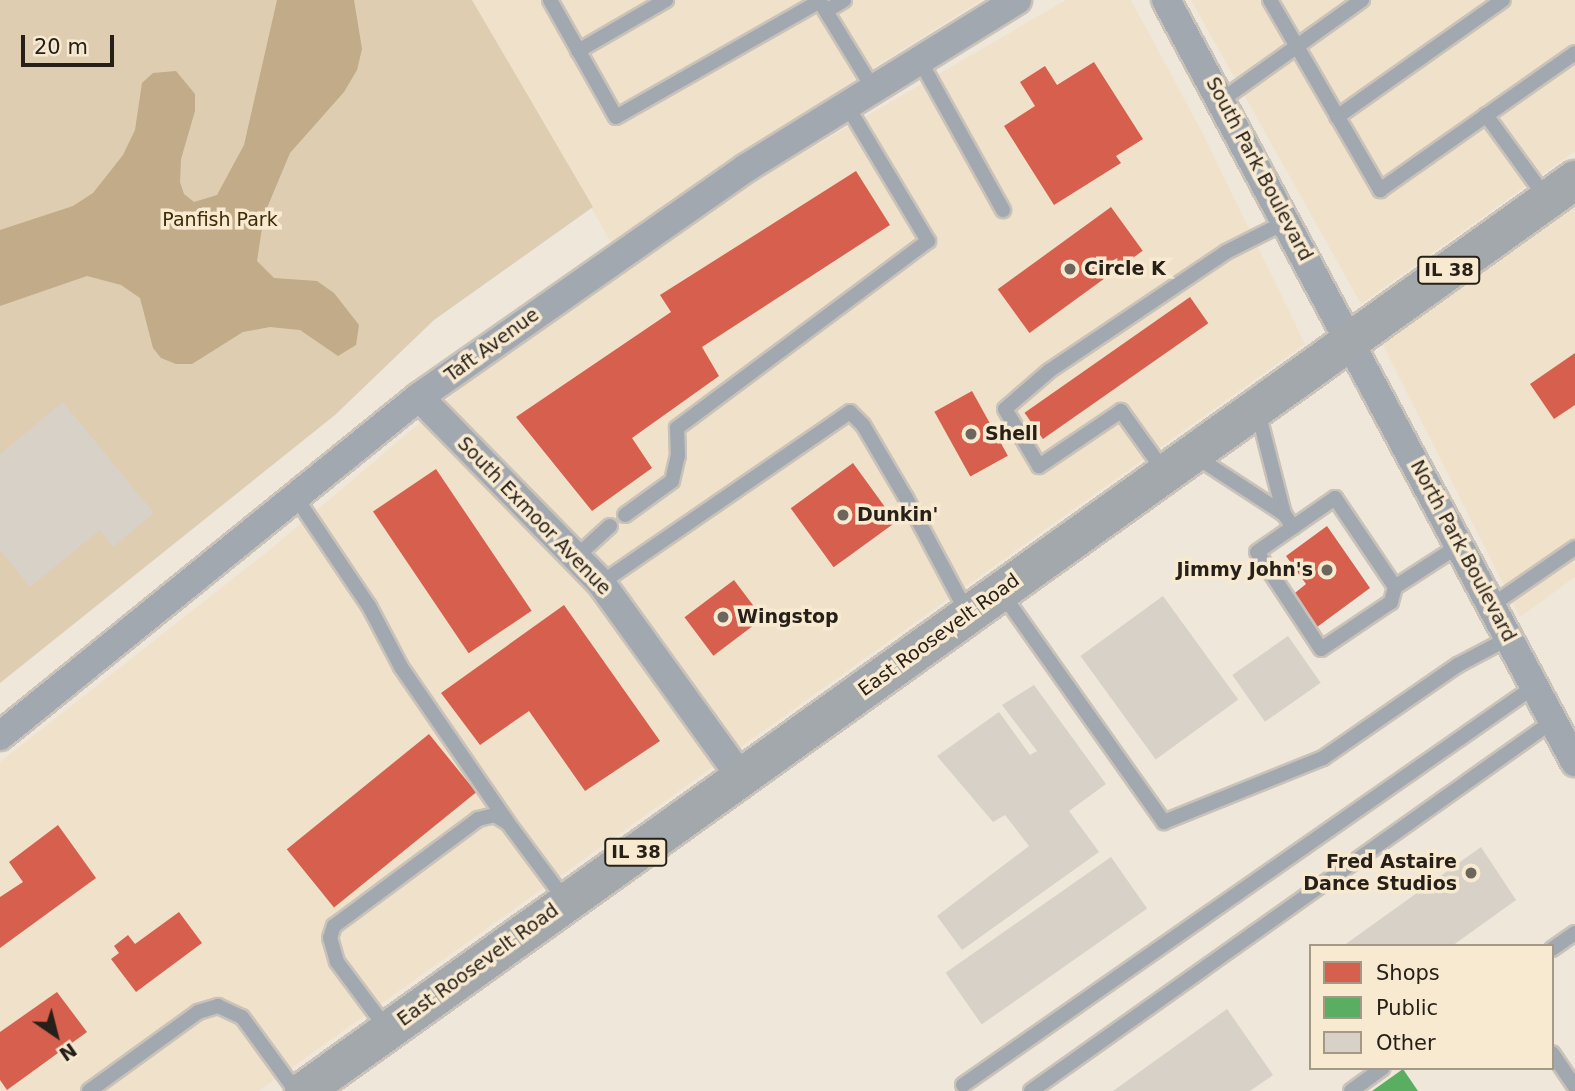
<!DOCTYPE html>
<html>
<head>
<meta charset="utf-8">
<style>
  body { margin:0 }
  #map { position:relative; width:1575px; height:1091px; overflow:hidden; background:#efe7da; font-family:"DejaVu Sans",sans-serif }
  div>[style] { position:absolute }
  .built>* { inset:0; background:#f0e1cb }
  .green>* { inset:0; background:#decdb1 }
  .water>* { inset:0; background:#c1ab88 }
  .shops>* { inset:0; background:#d6604d; transform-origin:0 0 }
  .public>* { inset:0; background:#5aae61 }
  .building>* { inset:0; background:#d7d1c7; transform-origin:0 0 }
  .roads { filter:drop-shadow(2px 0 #c9c2b9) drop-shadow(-2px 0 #c9c2b9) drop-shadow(0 2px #c9c2b9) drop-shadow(0 -2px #c9c2b9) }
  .lane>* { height:14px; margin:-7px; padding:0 7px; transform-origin:7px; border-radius:7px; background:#a1a8b0 }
  .street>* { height:28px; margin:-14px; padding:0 14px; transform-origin:14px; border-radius:14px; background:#a1a8b0 }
  .primary>* { height:38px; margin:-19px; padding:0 19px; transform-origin:19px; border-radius:19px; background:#a3a8ac }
  .dots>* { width:19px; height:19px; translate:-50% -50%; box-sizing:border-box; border:4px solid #f8e9d1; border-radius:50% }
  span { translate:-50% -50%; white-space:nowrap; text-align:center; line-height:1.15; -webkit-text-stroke:7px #f8e9d1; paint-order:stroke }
  .shield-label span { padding:2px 5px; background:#f8e9d1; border:2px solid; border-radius:5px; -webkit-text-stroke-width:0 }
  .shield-label { font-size:18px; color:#262018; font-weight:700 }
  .street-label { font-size:19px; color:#262018 }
  .park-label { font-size:19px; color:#3f2b05 }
  .poi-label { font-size:19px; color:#262018; font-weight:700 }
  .left { translate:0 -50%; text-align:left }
  .right { translate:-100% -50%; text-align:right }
  .legend { position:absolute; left:1309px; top:944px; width:245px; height:126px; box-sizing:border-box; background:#f8e9d1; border:2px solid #a49987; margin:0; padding:9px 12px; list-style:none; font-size:21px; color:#262018 }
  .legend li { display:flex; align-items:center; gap:14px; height:35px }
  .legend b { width:35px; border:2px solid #a49987 }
  .north { position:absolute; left:21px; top:1000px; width:70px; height:70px; -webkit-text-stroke:5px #f8e9d1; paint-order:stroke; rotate:145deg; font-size:19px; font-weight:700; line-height:28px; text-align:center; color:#262018 }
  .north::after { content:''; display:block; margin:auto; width:24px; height:32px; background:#262018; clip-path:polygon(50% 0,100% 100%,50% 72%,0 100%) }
  .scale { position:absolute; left:21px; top:35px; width:93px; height:32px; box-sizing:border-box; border:4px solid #262018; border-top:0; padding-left:9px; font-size:21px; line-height:24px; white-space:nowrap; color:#262018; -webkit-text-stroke:5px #f8e9d1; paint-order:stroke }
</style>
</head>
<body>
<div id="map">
  <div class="built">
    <i style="clip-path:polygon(472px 0,982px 0,868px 71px,612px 244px)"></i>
    <i style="clip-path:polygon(1066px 0,1131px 0,1202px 132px,1305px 344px,259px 1091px,0 1091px,0 762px,272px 548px,493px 361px,746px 186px)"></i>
    <i style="clip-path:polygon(1191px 0,1575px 0,1575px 151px,1361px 304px)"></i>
    <i style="clip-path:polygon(1575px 206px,1575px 577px,1520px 617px,1382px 343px)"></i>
  </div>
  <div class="green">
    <i style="clip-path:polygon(0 0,472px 0,593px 207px,434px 320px,335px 415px,0 683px)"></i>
  </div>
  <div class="water">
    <i style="clip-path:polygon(277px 0,354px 0,362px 49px,357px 70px,344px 92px,290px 153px,264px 215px,257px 261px,274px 278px,317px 281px,334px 293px,359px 325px,356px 345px,338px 356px,300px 330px,270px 327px,243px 332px,192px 364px,176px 364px,161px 358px,153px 348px,140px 298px,121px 285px,87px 276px,0 306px,0 230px,73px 206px,93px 193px,123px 155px,135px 130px,142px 83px,153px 73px,176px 71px,195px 94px,195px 111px,181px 159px,180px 182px,184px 194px,194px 202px,217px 195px,244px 145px)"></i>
  </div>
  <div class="shops">
    <i style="clip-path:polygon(1094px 62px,1143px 139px,1116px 156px,1121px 163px,1054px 205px,1004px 126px,1035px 106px,1020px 82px,1045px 66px,1057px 85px)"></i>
    <i style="clip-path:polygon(856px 171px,890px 225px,702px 347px,719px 376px,632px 438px,652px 468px,592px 511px,516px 417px,671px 312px,660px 295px)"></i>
    <i style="left:1111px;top:207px;width:54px;height:140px;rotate:54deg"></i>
    <i style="left:1190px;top:297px;width:32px;height:202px;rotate:55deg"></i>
    <i style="clip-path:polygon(1575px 353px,1575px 405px,1554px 419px,1530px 384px)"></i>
    <i style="left:972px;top:391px;width:74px;height:43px;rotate:61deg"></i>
    <i style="left:853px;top:463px;width:73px;height:77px;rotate:54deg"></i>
    <i style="left:436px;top:469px;width:171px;height:76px;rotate:56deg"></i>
    <i style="clip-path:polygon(1327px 526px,1370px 588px,1313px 630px,1290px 597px,1306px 584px,1286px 556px)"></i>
    <i style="left:734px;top:580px;width:48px;height:62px;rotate:53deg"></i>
    <i style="clip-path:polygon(564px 605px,660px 741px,585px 791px,529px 711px,480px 745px,441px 693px)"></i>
    <i style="left:429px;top:734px;width:75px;height:183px;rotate:51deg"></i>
    <i style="clip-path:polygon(58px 825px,96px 878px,0 948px,0 897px,23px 882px,9px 862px)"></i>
    <i style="clip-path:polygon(179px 912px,202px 943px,136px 992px,111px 959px,119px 953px,114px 946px,128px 935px,135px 944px)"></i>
    <i style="clip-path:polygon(57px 992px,87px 1032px,7px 1090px,0 1080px,0 1032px)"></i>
  </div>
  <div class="public">
    <i style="clip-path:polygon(1403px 1069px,1418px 1091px,1372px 1091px)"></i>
  </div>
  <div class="building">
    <i style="clip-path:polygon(63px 402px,154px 513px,113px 547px,100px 530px,30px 587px,0 550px,0 454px)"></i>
    <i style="left:1163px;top:596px;width:128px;height:102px;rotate:54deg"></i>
    <i style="left:1288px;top:636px;width:57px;height:68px;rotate:55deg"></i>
    <i style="clip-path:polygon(1034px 685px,1106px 784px,1069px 811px,1099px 852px,962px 950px,937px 916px,1029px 846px,1005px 815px,993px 822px,937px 756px,999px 712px,1030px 755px,1037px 751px,1002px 705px)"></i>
    <i style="clip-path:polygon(1481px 847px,1516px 900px,1452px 946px,1343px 946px)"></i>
    <i style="left:1111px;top:857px;width:63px;height:202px;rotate:55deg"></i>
    <i style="clip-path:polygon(1227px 1009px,1273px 1075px,1250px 1091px,1113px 1091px)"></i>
  </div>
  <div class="roads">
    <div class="lane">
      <i style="left:550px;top:0;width:134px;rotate:60.6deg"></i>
      <i style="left:616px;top:117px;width:235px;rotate:-29.6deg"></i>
      <i style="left:819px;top:0;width:103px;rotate:58.5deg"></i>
      <i style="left:1270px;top:0;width:220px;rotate:59.9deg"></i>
      <i style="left:1380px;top:190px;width:238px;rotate:-35.1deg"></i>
      <i style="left:826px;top:11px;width:21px;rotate:-31deg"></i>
      <i style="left:578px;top:51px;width:102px;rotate:-30.1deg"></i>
      <i style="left:919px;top:59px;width:173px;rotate:60.9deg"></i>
      <i style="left:1223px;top:99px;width:171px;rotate:-35.5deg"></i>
      <i style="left:1486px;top:115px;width:104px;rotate:54deg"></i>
      <i style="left:1337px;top:117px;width:203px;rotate:-35.2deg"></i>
      <i style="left:1258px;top:412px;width:105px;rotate:75.7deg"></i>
      <i style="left:1284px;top:514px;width:16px;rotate:55deg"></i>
      <i style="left:1195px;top:456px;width:106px;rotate:33.1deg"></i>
      <i style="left:1164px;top:471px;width:74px;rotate:-125.6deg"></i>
      <i style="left:1121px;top:411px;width:99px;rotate:146.1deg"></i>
      <i style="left:1039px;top:466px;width:66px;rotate:-120.8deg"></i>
      <i style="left:1005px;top:409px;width:58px;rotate:-40.8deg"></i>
      <i style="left:1049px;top:371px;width:213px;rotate:-33.9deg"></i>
      <i style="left:1226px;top:252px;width:69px;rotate:-26.6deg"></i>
      <i style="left:297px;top:499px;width:129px;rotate:56.1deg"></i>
      <i style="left:369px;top:606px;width:69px;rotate:62.3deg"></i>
      <i style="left:401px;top:667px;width:186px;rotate:55.5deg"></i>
      <i style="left:625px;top:515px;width:58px;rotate:-35.9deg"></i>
      <i style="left:672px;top:481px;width:26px;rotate:-77deg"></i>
      <i style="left:678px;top:456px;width:28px;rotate:-92deg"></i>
      <i style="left:677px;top:428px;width:313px;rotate:-36.7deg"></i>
      <i style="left:928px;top:241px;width:160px;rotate:-120.9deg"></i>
      <i style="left:576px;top:557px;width:46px;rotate:-42.4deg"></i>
      <i style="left:601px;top:583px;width:302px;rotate:-34.5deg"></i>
      <i style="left:850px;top:412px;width:18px;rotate:45deg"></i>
      <i style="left:863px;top:425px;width:85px;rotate:59.5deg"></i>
      <i style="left:906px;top:498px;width:132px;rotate:61.9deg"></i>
      <i style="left:1395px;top:587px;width:16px;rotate:105deg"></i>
      <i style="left:1391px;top:602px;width:84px;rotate:146.1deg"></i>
      <i style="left:1321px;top:649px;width:116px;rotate:-123.4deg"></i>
      <i style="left:1257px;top:552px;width:95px;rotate:-34.7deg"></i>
      <i style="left:1335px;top:498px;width:107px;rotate:56deg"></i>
      <i style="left:1395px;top:587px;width:77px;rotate:-32.9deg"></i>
      <i style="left:1001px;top:592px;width:282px;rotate:54.7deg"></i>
      <i style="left:1164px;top:822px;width:171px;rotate:-21.9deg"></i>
      <i style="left:1323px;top:758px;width:164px;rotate:-34.6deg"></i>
      <i style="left:1458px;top:665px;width:58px;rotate:-27.9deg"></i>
      <i style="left:1492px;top:605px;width:101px;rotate:-34.5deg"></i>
      <i style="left:1552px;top:949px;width:28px;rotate:-35deg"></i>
      <i style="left:387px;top:1029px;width:84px;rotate:-126.7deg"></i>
      <i style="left:337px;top:962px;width:25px;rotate:-106deg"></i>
      <i style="left:330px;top:938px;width:13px;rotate:-72deg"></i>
      <i style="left:334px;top:926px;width:179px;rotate:-36.6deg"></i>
      <i style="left:478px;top:819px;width:17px;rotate:-13deg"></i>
      <i style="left:495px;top:815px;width:15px;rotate:32deg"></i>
      <i style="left:508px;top:823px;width:97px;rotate:53.4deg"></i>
      <i style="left:1552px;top:1053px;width:41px;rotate:55.9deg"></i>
      <i style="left:963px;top:1085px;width:697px;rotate:-34.9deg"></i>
      <i style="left:89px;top:1091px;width:135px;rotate:-35.9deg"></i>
      <i style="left:198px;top:1012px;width:21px;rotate:-17deg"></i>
      <i style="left:218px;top:1006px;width:26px;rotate:25deg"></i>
      <i style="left:242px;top:1017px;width:92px;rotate:53.9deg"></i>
      <i style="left:1031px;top:1091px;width:640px;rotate:-35.33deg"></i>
      <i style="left:1351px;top:1091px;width:39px;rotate:-36deg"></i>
    </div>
    <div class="street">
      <i style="left:1166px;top:0;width:865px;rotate:61.78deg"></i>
      <i style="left:419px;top:397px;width:260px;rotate:45.6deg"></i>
      <i style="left:601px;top:583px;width:239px;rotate:54.2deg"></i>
      <i style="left:0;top:736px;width:539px;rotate:-38.98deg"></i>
      <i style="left:419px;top:397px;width:399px;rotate:-35deg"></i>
      <i style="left:746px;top:168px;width:319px;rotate:-31.8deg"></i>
    </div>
    <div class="primary">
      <i style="left:304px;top:1091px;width:1564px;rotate:-35.63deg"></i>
    </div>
  </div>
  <div class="dots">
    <i style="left:1070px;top:269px;background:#6c665c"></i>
    <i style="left:971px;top:434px;background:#6c665c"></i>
    <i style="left:843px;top:515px;background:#6c665c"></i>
    <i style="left:1327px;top:570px;background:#6c665c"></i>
    <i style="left:723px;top:617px;background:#6c665c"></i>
    <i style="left:1471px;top:873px;background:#6c665c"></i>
  </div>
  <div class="shield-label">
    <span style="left:1449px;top:270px">IL 38</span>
    <span style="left:636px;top:852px">IL 38</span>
  </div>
  <div class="street-label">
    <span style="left:1259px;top:169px;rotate:62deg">South Park Boulevard</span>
    <span style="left:492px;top:345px;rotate:-36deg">Taft Avenue</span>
    <span style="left:534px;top:516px;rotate:46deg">South Exmoor Avenue</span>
    <span style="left:1463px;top:551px;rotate:62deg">North Park Boulevard</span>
    <span style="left:939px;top:635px;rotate:-36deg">East Roosevelt Road</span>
    <span style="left:478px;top:965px;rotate:-36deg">East Roosevelt Road</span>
  </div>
  <div class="park-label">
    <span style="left:220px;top:220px">Panfish Park</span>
  </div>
  <div class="poi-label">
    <span class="left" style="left:1084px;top:269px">Circle K</span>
    <span class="left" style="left:985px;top:434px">Shell</span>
    <span class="left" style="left:857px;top:515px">Dunkin'</span>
    <span class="right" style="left:1313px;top:570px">Jimmy John's</span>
    <span class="left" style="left:737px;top:617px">Wingstop</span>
    <span class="right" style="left:1457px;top:873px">Fred Astaire<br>Dance Studios</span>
  </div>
  <ul class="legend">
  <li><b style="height:19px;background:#d6604d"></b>Shops</li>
  <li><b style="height:19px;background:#5aae61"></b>Public</li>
  <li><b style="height:19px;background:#d7d1c7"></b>Other</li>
  </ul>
  <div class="north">N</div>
  <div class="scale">20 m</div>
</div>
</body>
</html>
